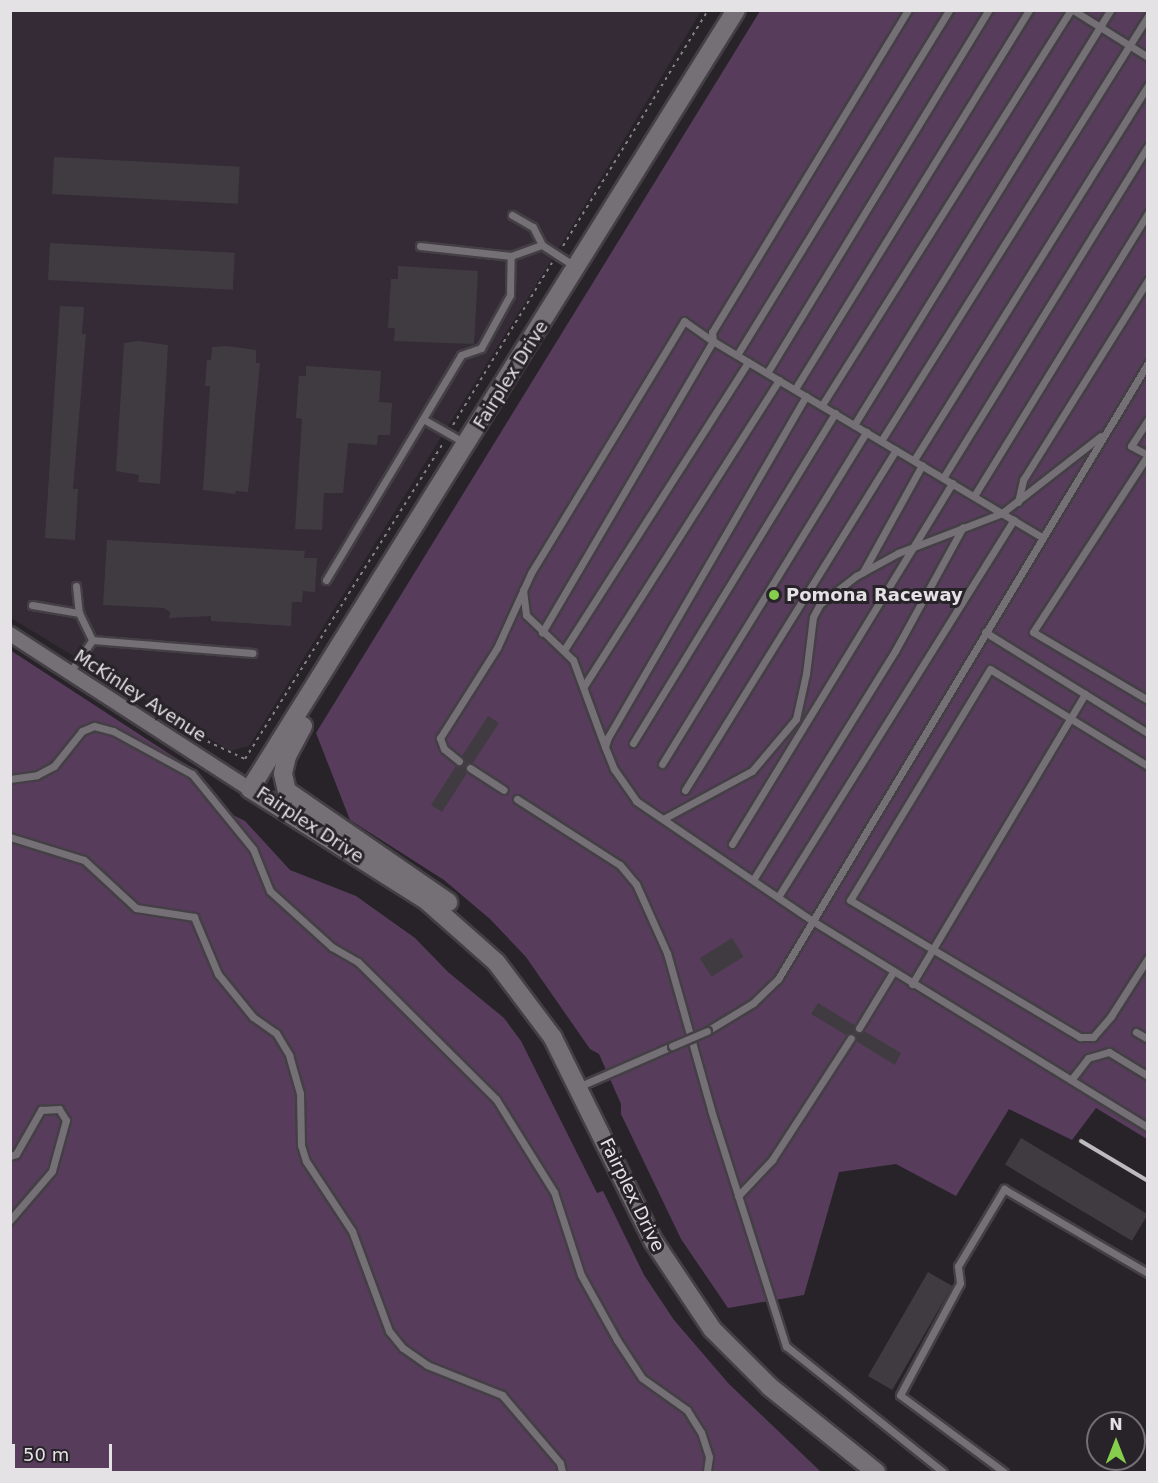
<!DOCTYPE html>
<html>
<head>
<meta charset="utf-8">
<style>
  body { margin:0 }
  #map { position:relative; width:1158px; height:1483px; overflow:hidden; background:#282329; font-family:"DejaVu Sans",sans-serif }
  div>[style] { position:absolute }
  .built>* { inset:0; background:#342b36 }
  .green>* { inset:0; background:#573c5c }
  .building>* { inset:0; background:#403b41; transform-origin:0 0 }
  .path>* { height:2px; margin-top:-1px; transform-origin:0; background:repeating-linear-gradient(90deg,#858186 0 3px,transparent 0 7.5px) }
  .roads { filter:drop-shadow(2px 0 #443f45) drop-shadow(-2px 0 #443f45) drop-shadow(0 2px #443f45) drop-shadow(0 -2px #443f45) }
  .service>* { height:7px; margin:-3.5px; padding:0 3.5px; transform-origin:3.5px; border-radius:3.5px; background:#756f76 }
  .minor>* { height:14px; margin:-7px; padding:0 7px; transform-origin:7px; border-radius:7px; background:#756f76 }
  .tertiary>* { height:18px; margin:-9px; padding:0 9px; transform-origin:9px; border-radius:9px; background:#756f76 }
  .rail>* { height:4px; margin:-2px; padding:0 2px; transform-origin:2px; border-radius:2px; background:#bebbbf }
  .bridges { filter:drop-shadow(2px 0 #443f45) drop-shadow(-2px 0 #443f45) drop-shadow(0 2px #443f45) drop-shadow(0 -2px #443f45) }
  .service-bridge>* { height:7px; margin:-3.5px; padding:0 3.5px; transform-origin:3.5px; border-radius:3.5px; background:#756f76 }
  .dots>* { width:16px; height:16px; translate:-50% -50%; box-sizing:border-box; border:3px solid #282329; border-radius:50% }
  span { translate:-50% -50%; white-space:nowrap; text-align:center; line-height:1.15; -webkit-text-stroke:6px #282329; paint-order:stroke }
  .street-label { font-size:18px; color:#e5e2e6 }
  .poi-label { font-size:18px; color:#e5e2e6; font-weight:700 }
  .left { translate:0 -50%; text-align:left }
  .frame { position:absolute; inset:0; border:12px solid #e5e2e6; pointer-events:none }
  .north { position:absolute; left:1086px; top:1411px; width:60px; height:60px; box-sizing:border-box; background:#282329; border:2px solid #746f75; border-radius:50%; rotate:0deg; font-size:16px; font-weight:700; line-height:24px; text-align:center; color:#e5e2e6 }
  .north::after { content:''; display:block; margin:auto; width:21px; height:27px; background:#85cf4c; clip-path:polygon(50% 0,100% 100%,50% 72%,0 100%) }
  .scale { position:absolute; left:12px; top:1444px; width:100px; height:27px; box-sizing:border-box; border:3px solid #e5e2e6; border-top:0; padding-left:8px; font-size:18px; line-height:21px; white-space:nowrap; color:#e5e2e6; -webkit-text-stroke:4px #282329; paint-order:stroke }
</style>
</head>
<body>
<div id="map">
  <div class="built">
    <i style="clip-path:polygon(10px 11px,701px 11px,565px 238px,249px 746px,230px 751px,11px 618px)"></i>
  </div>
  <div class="green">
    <i style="clip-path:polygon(760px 11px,1147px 11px,1147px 1139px,1096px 1108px,1072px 1140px,1009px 1109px,956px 1196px,896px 1164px,839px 1172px,804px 1295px,728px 1308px,681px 1239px,621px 1114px,621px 1104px,599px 1054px,590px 1049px,526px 957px,490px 919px,444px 880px,350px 820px,316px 733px)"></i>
    <i style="clip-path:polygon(10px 650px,194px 770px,227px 812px,245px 821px,290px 870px,356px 896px,415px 938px,448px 972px,504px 1018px,521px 1041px,597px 1193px,603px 1191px,644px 1275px,674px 1320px,729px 1384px,821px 1472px,11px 1472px)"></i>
  </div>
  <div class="building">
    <i style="left:54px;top:157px;width:186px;height:37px;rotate:3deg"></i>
    <i style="left:50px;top:243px;width:185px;height:37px;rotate:3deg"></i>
    <i style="clip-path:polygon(398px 266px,478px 271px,474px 344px,394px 341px,395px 328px,388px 328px,391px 279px,398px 279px)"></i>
    <i style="clip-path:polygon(60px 306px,84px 307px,82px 334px,86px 334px,73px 489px,78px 489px,75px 540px,45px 538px)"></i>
    <i style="clip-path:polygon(139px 341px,168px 345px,160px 484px,138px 482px,139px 475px,116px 471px,124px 343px)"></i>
    <i style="clip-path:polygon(227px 346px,256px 350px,256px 363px,260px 363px,248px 492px,236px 491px,235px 494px,203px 490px,210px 386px,205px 386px,207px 360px,211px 360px,212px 347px)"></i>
    <i style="clip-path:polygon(306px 366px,381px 371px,379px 402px,392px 403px,390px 435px,378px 435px,377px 445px,348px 443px,343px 493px,324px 493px,322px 530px,295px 529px,302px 419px,296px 418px,299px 376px,306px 376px)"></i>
    <i style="clip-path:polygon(107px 540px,305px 551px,304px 558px,317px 558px,315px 592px,303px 591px,302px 602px,292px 602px,291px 626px,211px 621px,211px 616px,169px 618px,170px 612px,164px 608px,103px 605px)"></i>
    <i style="clip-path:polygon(488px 716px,499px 723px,473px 763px,466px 764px,467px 773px,442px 812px,431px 805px,456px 766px,464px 764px,462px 756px)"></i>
    <i style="left:732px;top:938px;width:22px;height:38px;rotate:58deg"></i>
    <i style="clip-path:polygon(818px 1003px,854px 1025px,857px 1033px,864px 1031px,901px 1053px,895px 1065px,856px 1041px,854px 1033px,846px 1035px,811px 1014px)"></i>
    <i style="left:1021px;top:1138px;width:148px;height:31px;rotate:31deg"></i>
    <i style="left:928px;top:1272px;width:28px;height:120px;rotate:30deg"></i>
  </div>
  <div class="path">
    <i style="left:563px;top:246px;width:277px;rotate:-58.4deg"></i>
    <i style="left:453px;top:425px;width:190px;rotate:-58.6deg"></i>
    <i style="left:194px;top:735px;width:56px;rotate:25.2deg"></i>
    <i style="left:245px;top:759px;width:373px;rotate:-57.9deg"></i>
  </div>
  <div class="roads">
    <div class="service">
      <i style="left:908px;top:10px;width:377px;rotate:121.3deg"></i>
      <i style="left:712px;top:332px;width:9px;rotate:84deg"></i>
      <i style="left:713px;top:341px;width:383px;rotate:30.8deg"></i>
      <i style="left:1073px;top:10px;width:89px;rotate:32.1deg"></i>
      <i style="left:512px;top:215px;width:24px;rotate:30deg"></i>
      <i style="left:533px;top:227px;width:20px;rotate:63deg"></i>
      <i style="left:420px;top:246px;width:92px;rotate:6.3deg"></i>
      <i style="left:737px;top:355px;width:405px;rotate:-58.4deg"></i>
      <i style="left:767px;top:373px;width:426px;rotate:-58.6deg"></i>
      <i style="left:795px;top:389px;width:445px;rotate:-58.3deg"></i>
      <i style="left:806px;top:396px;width:394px;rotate:120.1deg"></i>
      <i style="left:608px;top:737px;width:10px;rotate:107deg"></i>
      <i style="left:605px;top:747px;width:24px;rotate:68deg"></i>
      <i style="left:614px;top:769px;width:39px;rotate:55deg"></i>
      <i style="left:636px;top:801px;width:212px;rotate:34.2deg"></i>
      <i style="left:811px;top:920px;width:395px;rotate:31.6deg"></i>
      <i style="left:822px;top:405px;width:467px;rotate:-57.8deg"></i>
      <i style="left:423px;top:419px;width:48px;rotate:29.7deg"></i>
      <i style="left:854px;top:425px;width:488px;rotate:-58.3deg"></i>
      <i style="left:881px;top:441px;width:502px;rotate:-57.86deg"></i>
      <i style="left:1146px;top:454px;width:17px;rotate:-152deg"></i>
      <i style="left:1131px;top:446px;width:31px;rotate:-57deg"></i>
      <i style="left:1148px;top:455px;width:211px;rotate:123deg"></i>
      <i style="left:1033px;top:632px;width:134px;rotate:30.6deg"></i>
      <i style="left:914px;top:460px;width:442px;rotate:-58deg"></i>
      <i style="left:943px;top:478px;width:390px;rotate:-58.3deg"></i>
      <i style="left:974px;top:496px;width:332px;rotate:-58.4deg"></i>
      <i style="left:1018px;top:502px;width:23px;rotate:-77deg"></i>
      <i style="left:1023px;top:480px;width:236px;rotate:-58deg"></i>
      <i style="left:863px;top:572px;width:122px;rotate:-61.1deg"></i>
      <i style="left:326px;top:580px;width:262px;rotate:-59deg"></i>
      <i style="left:461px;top:355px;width:21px;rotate:-19deg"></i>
      <i style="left:481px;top:348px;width:60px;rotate:-61.3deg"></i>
      <i style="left:510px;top:295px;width:39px;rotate:-89deg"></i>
      <i style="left:511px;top:256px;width:33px;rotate:-20deg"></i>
      <i style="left:542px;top:245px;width:40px;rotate:32.9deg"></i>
      <i style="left:76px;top:586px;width:27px;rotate:84deg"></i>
      <i style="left:523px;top:590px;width:25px;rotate:83deg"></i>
      <i style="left:526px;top:615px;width:65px;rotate:43.8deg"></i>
      <i style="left:573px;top:660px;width:93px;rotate:69.8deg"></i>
      <i style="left:32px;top:605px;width:48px;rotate:9.7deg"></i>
      <i style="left:79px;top:613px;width:30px;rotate:64deg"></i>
      <i style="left:985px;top:632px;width:192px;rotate:31.8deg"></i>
      <i style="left:92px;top:640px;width:161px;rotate:4.6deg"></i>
      <i style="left:564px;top:650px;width:342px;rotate:-57.4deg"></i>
      <i style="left:70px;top:672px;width:39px;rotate:-55deg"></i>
      <i style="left:584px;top:686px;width:363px;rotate:-57.5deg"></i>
      <i style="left:633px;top:743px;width:387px;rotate:-58.5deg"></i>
      <i style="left:459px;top:761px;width:19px;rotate:-141deg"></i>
      <i style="left:444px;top:749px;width:12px;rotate:-110deg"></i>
      <i style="left:440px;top:738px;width:107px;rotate:-57.7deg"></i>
      <i style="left:497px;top:648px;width:82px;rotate:-65.6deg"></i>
      <i style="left:531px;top:573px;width:295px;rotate:-58.7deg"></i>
      <i style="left:684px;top:321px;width:35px;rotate:35deg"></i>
      <i style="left:713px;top:341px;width:338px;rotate:120.4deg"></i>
      <i style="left:662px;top:764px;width:390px;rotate:-58.4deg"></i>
      <i style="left:1148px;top:766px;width:185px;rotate:-148.5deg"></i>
      <i style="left:990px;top:669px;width:270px;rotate:121.2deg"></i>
      <i style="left:850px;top:900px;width:268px;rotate:30.8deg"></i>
      <i style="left:1080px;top:1037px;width:13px"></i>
      <i style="left:1093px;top:1037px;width:28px;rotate:-49deg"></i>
      <i style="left:1111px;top:1016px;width:69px;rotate:-57.5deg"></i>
      <i style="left:470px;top:768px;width:40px;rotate:32.9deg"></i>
      <i style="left:10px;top:779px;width:27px;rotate:-8deg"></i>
      <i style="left:37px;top:775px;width:19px;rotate:-28deg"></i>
      <i style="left:54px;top:766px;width:45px;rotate:-51.3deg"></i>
      <i style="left:82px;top:731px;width:13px;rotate:-23deg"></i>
      <i style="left:94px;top:726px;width:20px;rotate:15deg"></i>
      <i style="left:113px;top:731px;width:90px;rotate:28.6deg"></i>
      <i style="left:192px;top:774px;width:97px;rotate:50.9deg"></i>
      <i style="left:253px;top:849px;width:45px;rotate:68deg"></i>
      <i style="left:270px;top:891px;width:84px;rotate:42.1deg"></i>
      <i style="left:332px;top:947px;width:30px;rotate:30deg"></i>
      <i style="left:358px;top:962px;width:194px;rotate:44.8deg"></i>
      <i style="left:496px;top:1099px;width:110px;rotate:58.1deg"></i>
      <i style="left:554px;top:1192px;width:87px;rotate:72deg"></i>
      <i style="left:581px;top:1275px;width:74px;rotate:61deg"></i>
      <i style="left:617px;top:1340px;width:45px;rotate:56.7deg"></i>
      <i style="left:642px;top:1378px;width:55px;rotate:35.4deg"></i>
      <i style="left:687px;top:1410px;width:26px;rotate:58deg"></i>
      <i style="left:701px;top:1432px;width:26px;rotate:72deg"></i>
      <i style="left:709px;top:1457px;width:15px;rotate:98deg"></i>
      <i style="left:685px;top:790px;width:400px;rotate:-58.2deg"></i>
      <i style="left:517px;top:799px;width:122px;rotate:32.7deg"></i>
      <i style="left:620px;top:865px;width:25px;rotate:50deg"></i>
      <i style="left:636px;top:884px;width:76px;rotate:65.8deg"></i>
      <i style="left:667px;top:953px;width:163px;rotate:74.3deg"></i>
      <i style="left:711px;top:1110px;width:248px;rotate:72.4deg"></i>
      <i style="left:786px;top:1346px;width:201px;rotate:38.7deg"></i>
      <i style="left:665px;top:818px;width:99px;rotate:-28.4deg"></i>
      <i style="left:752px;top:771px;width:68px;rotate:-49.8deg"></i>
      <i style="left:796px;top:719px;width:46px;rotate:-77.5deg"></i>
      <i style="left:806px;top:674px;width:57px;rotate:-83deg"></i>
      <i style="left:813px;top:617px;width:15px;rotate:-62deg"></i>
      <i style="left:820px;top:604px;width:46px;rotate:-37.9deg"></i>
      <i style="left:856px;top:576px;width:48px;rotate:-28.7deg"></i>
      <i style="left:898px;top:553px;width:111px;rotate:-21deg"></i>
      <i style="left:1002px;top:513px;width:125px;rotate:-37.9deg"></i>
      <i style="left:10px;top:837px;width:77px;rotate:17.3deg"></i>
      <i style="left:84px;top:860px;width:71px;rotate:42.7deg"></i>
      <i style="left:136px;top:908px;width:59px;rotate:8.8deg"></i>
      <i style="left:194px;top:917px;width:62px;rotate:67.2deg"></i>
      <i style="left:218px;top:974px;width:55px;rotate:50.9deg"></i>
      <i style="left:253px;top:1017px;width:28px;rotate:35deg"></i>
      <i style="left:276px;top:1033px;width:26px;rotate:59deg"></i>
      <i style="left:289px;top:1055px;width:40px;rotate:74deg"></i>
      <i style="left:300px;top:1093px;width:52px;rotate:88.9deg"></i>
      <i style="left:301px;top:1145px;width:17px;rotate:73deg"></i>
      <i style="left:306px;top:1161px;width:84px;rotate:56.7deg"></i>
      <i style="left:352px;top:1231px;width:107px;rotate:69.7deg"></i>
      <i style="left:389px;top:1331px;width:22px;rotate:51deg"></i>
      <i style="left:403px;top:1348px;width:29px;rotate:35deg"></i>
      <i style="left:427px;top:1365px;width:81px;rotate:21.8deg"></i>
      <i style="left:502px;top:1395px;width:89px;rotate:49.5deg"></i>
      <i style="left:560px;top:1463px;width:9px;rotate:77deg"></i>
      <i style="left:732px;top:844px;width:423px;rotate:-58.6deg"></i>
      <i style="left:753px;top:880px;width:269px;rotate:-58.2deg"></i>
      <i style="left:895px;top:651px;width:141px;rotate:-61.3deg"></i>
      <i style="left:778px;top:897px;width:445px;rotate:-58deg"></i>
      <i style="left:912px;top:984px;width:338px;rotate:-59.2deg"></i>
      <i style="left:859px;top:1028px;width:66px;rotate:-58.7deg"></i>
      <i style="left:707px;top:1031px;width:54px;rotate:-31.3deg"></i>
      <i style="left:753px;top:1003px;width:35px;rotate:-44deg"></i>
      <i style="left:778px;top:979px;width:719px;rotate:-59.01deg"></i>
      <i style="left:1136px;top:1032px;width:14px;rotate:30deg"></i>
      <i style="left:1071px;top:1080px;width:28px;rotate:-52deg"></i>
      <i style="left:1088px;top:1058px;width:22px;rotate:-16deg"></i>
      <i style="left:1109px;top:1052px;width:46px;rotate:31.6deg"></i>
      <i style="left:578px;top:1087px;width:103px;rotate:-23.6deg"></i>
      <i style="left:10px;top:1156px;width:6px;rotate:-18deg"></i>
      <i style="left:16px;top:1154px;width:51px;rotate:-60.4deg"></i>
      <i style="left:41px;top:1110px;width:18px;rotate:-3deg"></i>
      <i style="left:59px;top:1109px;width:13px;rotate:58deg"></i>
      <i style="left:66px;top:1120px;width:53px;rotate:105.4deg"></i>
      <i style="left:52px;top:1171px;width:65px;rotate:130.6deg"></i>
      <i style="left:738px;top:1196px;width:50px;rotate:-46.6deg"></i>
      <i style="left:772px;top:1160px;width:145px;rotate:-57.1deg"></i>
      <i style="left:1004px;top:1472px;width:129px;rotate:-143.5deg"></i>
      <i style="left:900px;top:1395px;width:127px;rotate:-61.8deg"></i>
      <i style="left:960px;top:1283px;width:17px;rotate:-97deg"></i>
      <i style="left:958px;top:1266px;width:90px;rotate:-59.1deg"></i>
      <i style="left:1004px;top:1189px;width:167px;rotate:30.3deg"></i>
    </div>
    <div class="minor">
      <i style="left:10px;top:634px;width:286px;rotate:32.9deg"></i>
    </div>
    <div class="tertiary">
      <i style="left:736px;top:10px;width:918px;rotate:121.96deg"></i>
      <i style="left:250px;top:789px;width:209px;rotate:32.3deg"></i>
      <i style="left:427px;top:901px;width:92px;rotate:41.5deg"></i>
      <i style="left:496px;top:962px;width:95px;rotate:53.1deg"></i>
      <i style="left:553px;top:1038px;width:228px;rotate:63.7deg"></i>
      <i style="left:654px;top:1242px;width:105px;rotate:56.3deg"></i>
      <i style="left:712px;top:1329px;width:82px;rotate:45deg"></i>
      <i style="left:770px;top:1387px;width:136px;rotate:38.7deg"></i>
      <i style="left:303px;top:726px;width:34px;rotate:118deg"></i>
      <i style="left:287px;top:756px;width:18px;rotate:103deg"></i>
      <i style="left:283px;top:774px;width:17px;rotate:77deg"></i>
      <i style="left:287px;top:791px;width:196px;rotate:34.6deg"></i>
    </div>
  </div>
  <div class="rail">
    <i style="left:1081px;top:1141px;width:78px;rotate:30.8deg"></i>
  </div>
  <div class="bridges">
    <div class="service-bridge">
      <i style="left:672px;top:1046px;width:38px;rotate:-23deg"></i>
    </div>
  </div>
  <div class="dots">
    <i style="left:774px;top:595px;background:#85cf4c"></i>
  </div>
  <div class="street-label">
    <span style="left:511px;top:375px;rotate:-58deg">Fairplex Drive</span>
    <span style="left:140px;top:696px;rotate:33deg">McKinley Avenue</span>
    <span style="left:310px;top:825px;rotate:33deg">Fairplex Drive</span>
    <span style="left:632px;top:1195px;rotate:64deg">Fairplex Drive</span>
  </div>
  <div class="poi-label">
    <span class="left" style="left:786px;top:595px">Pomona Raceway</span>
  </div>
  <div class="frame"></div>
  <div class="north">N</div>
  <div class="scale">50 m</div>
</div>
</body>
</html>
